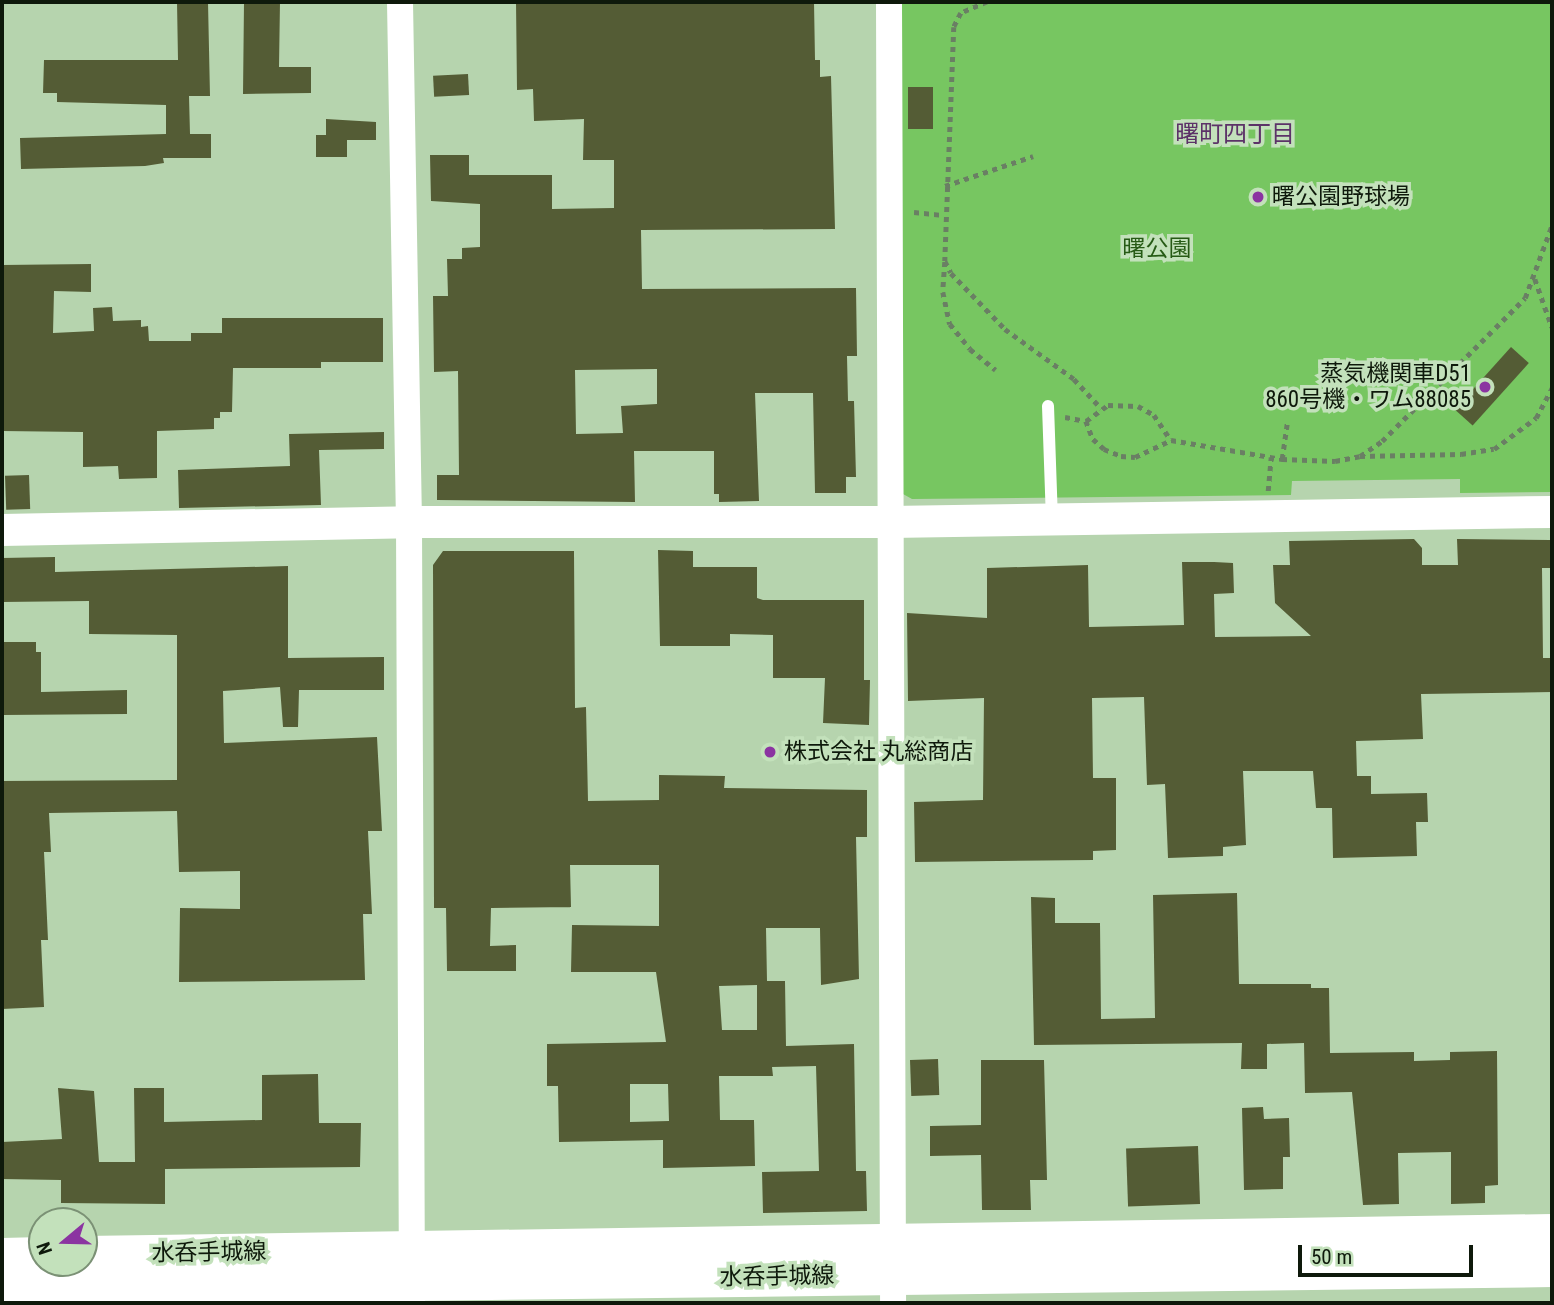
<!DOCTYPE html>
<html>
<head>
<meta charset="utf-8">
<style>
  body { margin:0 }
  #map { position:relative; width:1554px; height:1305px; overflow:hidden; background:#b6d4ae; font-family:"Roboto Condensed","Noto Sans JP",sans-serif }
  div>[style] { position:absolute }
  .green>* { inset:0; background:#77c661 }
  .building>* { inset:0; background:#545c35; transform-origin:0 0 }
  .path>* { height:4.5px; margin-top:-2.25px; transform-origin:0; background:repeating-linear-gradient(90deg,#6a7f64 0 5px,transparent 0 10px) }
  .service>* { height:12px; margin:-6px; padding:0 6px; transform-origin:6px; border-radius:6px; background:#fff }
  .minor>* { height:26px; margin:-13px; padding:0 13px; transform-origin:13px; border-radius:13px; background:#fff }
  .tertiary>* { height:32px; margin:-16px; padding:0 16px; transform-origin:16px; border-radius:16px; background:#fff }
  .secondary>* { height:37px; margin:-18.5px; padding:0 18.5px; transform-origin:18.5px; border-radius:18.5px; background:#fff }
  .dots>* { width:19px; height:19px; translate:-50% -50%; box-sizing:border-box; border:4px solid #c3e1bb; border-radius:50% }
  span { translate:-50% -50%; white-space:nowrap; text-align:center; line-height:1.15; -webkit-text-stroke:7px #c3e1bb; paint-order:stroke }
  .poi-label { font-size:23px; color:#0e190b }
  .left { translate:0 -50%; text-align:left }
  .right { translate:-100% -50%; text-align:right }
  .park-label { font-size:23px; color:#265a15 }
  .street-label { font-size:23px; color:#0e190b }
  .neighbourhood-label { font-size:24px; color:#5c3268 }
  .frame { position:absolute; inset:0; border:4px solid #0e190b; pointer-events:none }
  .north { position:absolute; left:28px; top:1207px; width:70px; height:70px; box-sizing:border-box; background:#c3e1bb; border:2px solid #7b9175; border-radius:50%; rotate:251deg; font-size:19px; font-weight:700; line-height:28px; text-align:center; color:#0e190b }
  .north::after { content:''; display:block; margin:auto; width:24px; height:32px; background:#8b34a1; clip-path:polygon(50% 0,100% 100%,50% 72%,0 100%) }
  .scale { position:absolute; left:1298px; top:1245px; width:175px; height:32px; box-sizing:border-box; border:4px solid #0e190b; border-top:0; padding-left:9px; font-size:21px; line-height:24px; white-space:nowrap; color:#0e190b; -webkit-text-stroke:5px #c3e1bb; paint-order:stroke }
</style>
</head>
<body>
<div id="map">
  <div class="green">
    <i style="clip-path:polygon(902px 2px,1552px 2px,1552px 492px,1460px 493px,1460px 479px,1292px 481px,1291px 495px,912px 499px,903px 494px)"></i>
  </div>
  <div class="building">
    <i style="clip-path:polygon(177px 2px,208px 2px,210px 96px,189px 96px,190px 134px,211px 134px,211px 158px,163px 158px,164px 163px,145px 166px,21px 169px,20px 138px,166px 134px,166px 105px,57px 102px,57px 93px,43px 93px,44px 60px,178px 60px)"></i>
    <i style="clip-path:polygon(244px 2px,280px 2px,279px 67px,311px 67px,311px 93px,243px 94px)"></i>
    <i style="clip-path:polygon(evenodd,516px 2px,814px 2px,815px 60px,820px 60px,820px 77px,831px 76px,835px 229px,641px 230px,642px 289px,856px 288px,857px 356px,847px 356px,848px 401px,854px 401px,856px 477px,846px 477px,846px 493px,815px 493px,813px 393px,755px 393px,759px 501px,719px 502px,719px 494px,714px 494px,714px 451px,634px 451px,635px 502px,437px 500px,437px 475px,459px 475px,458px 371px,434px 372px,433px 296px,448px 296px,447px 259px,462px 259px,462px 248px,480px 247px,480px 204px,431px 201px,430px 155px,469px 155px,469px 175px,552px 175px,552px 209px,614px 208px,614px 160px,583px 160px,584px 119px,534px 121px,533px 89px,517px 90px,516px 2px,657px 369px,657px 404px,621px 406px,623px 433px,576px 434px,575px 370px,657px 369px)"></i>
    <i style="left:468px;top:74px;width:21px;height:35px;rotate:87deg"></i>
    <i style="left:933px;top:87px;width:42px;height:25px;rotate:90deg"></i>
    <i style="clip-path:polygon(326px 119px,376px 122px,376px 140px,347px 140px,347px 157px,316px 157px,316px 135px,326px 135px)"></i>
    <i style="clip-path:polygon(91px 264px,91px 292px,54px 291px,53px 333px,94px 331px,93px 308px,112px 307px,113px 321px,141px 320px,141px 327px,148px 326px,149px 341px,191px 341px,191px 333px,222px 333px,222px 318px,383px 318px,383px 362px,321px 362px,321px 368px,233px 368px,232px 412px,220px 412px,220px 418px,214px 418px,214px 429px,157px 431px,157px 478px,119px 479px,118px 466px,83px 467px,83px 432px,2px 431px,2px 265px)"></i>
    <i style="left:1511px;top:347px;width:24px;height:84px;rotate:42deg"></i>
    <i style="clip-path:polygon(384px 432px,384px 449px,319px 450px,321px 505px,179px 508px,178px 470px,290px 466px,289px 434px)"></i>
    <i style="left:29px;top:475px;width:34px;height:24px;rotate:88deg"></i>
    <i style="clip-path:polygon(1414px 539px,1422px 548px,1422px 565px,1458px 565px,1457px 539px,1550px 540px,1550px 568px,1542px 568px,1543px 658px,1552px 658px,1552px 692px,1421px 694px,1423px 739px,1356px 741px,1357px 776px,1371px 776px,1371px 794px,1427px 793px,1428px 822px,1416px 822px,1417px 856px,1333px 858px,1332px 808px,1316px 808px,1313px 771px,1243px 771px,1246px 845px,1223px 847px,1223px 856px,1168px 858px,1165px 784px,1147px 785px,1144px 697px,1092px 698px,1093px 778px,1116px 778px,1116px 850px,1093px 851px,1093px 860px,915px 862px,914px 802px,983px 800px,984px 698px,908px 701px,907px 613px,987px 618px,987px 568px,1088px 565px,1089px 627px,1184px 625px,1182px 562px,1214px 562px,1233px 563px,1234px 593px,1214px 594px,1215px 637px,1311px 636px,1275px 603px,1273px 565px,1290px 565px,1289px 541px)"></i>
    <i style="clip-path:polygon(658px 550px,693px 551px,693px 567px,757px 567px,757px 598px,763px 600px,864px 600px,864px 680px,870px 680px,869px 725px,823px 723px,825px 678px,773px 678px,773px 635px,730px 634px,730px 646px,660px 646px)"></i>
    <i style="clip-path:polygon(evenodd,443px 551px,574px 551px,575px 708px,586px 707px,588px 801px,659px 800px,659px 775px,725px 776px,724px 788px,867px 790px,867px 837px,856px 837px,859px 979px,821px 985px,820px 928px,766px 928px,767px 981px,785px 981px,786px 1046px,854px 1044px,856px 1171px,866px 1171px,867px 1211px,763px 1213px,762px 1172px,819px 1171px,816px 1066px,772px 1067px,773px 1076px,719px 1076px,720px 1120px,754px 1120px,755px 1166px,663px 1168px,663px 1140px,559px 1142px,558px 1086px,547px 1086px,547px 1044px,666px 1042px,656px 972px,571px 972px,572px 925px,659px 926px,659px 865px,570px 865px,571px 907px,491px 908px,490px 946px,516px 945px,516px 971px,447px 971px,446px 908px,434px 908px,433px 565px,443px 551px,757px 985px,757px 1030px,722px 1030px,719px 986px,757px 985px,443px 551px,630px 1084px,668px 1084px,669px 1121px,630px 1122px,630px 1084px)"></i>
    <i style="clip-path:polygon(55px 557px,55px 572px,288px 566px,288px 658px,384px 657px,384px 690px,299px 690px,298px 727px,283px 727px,280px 687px,223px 691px,224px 743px,377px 737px,382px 831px,368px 831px,372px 914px,363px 914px,365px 980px,179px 982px,180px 908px,240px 909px,240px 871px,179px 872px,177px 811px,49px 813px,51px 852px,44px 852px,48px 940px,41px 940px,44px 1007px,2px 1009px,2px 781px,177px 780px,177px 635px,89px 634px,89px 601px,2px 602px,2px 558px)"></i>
    <i style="clip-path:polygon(2px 642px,36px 642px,36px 652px,41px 652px,41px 692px,127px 690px,127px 714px,2px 715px)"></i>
    <i style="clip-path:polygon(1237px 893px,1239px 984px,1311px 984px,1311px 988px,1329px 988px,1330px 1053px,1414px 1052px,1414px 1061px,1450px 1060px,1450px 1052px,1497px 1051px,1498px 1185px,1485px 1186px,1485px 1203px,1451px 1204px,1451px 1152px,1398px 1153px,1399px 1204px,1363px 1205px,1352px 1092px,1305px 1093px,1304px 1043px,1267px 1044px,1267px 1069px,1241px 1069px,1242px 1043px,1034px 1045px,1031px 897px,1055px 898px,1055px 923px,1100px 923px,1101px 1019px,1155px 1018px,1153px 895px)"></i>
    <i style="left:938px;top:1059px;width:36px;height:28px;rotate:88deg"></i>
    <i style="clip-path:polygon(981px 1060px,1044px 1060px,1047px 1180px,1030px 1180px,1031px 1210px,982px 1210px,981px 1155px,930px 1156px,930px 1126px,981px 1125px)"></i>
    <i style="clip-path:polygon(318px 1074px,319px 1123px,361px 1123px,360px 1167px,165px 1169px,165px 1204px,61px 1203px,61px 1180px,2px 1179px,2px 1142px,62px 1139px,58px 1088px,94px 1091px,99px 1162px,135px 1162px,134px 1088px,164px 1088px,164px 1122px,262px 1120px,262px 1075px)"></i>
    <i style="clip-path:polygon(1263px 1107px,1264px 1119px,1289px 1118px,1290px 1157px,1283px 1157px,1283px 1189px,1244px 1190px,1242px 1108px)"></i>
    <i style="left:1198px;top:1146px;width:58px;height:72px;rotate:88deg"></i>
  </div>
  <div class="path">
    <i style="left:987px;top:2px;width:28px;rotate:157deg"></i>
    <i style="left:961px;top:13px;width:16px;rotate:117deg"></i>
    <i style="left:954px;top:27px;width:234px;rotate:92.2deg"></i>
    <i style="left:945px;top:261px;width:13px;rotate:63deg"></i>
    <i style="left:951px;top:273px;width:78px;rotate:46deg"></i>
    <i style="left:1005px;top:329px;width:85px;rotate:35.9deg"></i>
    <i style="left:1074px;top:379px;width:40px;rotate:47deg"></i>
    <i style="left:945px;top:186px;width:93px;rotate:-18.8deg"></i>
    <i style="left:914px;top:212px;width:30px;rotate:6deg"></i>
    <i style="left:945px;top:262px;width:30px;rotate:94deg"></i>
    <i style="left:943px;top:292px;width:33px;rotate:78deg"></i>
    <i style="left:950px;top:324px;width:32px;rotate:51deg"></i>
    <i style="left:970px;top:349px;width:33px;rotate:39deg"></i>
    <i style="left:1535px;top:279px;width:51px;rotate:70.5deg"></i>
    <i style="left:1065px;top:417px;width:21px;rotate:11deg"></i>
    <i style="left:1086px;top:421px;width:19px;rotate:69deg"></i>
    <i style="left:1093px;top:439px;width:15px;rotate:42deg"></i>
    <i style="left:1104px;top:449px;width:18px;rotate:22deg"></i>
    <i style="left:1121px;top:456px;width:14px;rotate:4deg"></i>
    <i style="left:1135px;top:457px;width:40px;rotate:-25deg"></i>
    <i style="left:1171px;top:440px;width:113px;rotate:9.7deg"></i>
    <i style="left:1282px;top:459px;width:53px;rotate:2.2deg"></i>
    <i style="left:1335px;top:461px;width:25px;rotate:-11deg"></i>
    <i style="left:1360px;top:456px;width:27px;rotate:-34deg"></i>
    <i style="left:1382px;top:441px;width:202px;rotate:-45deg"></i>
    <i style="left:1525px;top:298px;width:78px;rotate:-69.7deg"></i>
    <i style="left:1086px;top:421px;width:27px;rotate:-36deg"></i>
    <i style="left:1108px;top:405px;width:30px;rotate:2deg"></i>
    <i style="left:1138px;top:406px;width:18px;rotate:29deg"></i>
    <i style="left:1154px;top:415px;width:30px;rotate:56deg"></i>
    <i style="left:1360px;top:456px;width:101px;rotate:-1.1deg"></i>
    <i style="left:1461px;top:454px;width:33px;rotate:-9deg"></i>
    <i style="left:1494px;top:449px;width:52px;rotate:-36.4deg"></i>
    <i style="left:1536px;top:418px;width:34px;rotate:-62deg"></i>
    <i style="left:1282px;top:459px;width:36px;rotate:-82deg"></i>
    <i style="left:1268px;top:491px;width:34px;rotate:-85deg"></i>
  </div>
  <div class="service">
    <i style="left:1048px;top:406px;width:113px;rotate:88deg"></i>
  </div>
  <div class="minor">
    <i style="left:400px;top:2px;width:520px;rotate:89.01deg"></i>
    <i style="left:409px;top:522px;width:781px;rotate:89.78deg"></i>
    <i style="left:889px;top:2px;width:1301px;rotate:89.82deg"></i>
  </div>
  <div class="tertiary">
    <i style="left:2px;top:530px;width:407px;rotate:-1.1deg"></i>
    <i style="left:409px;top:522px;width:481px"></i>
    <i style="left:890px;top:522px;width:662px;rotate:-0.87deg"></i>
  </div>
  <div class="secondary">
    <i style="left:84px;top:1254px;width:1468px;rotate:-0.86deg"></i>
    <i style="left:2px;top:1256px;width:40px;rotate:-1.4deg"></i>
    <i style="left:2px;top:1287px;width:1550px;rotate:-0.7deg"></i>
  </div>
  <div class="dots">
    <i style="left:1258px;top:197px;background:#8b34a1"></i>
    <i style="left:1485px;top:387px;background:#8b34a1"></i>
    <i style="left:770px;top:752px;background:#8b34a1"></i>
  </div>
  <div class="poi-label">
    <span class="left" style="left:1272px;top:197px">曙公園野球場</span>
    <span class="right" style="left:1471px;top:387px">蒸気機関車D51<br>860号機・ワム88085</span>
    <span class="left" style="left:784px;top:752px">株式会社 丸総商店</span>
  </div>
  <div class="park-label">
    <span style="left:1157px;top:249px">曙公園</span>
  </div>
  <div class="street-label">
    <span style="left:209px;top:1253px;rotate:-1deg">水呑手城線</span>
    <span style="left:777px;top:1277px;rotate:-1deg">水呑手城線</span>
  </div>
  <div class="neighbourhood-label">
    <span style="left:1235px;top:135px">曙町四丁目</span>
  </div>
  <div class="frame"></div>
  <div class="north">N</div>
  <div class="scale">50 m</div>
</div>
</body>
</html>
